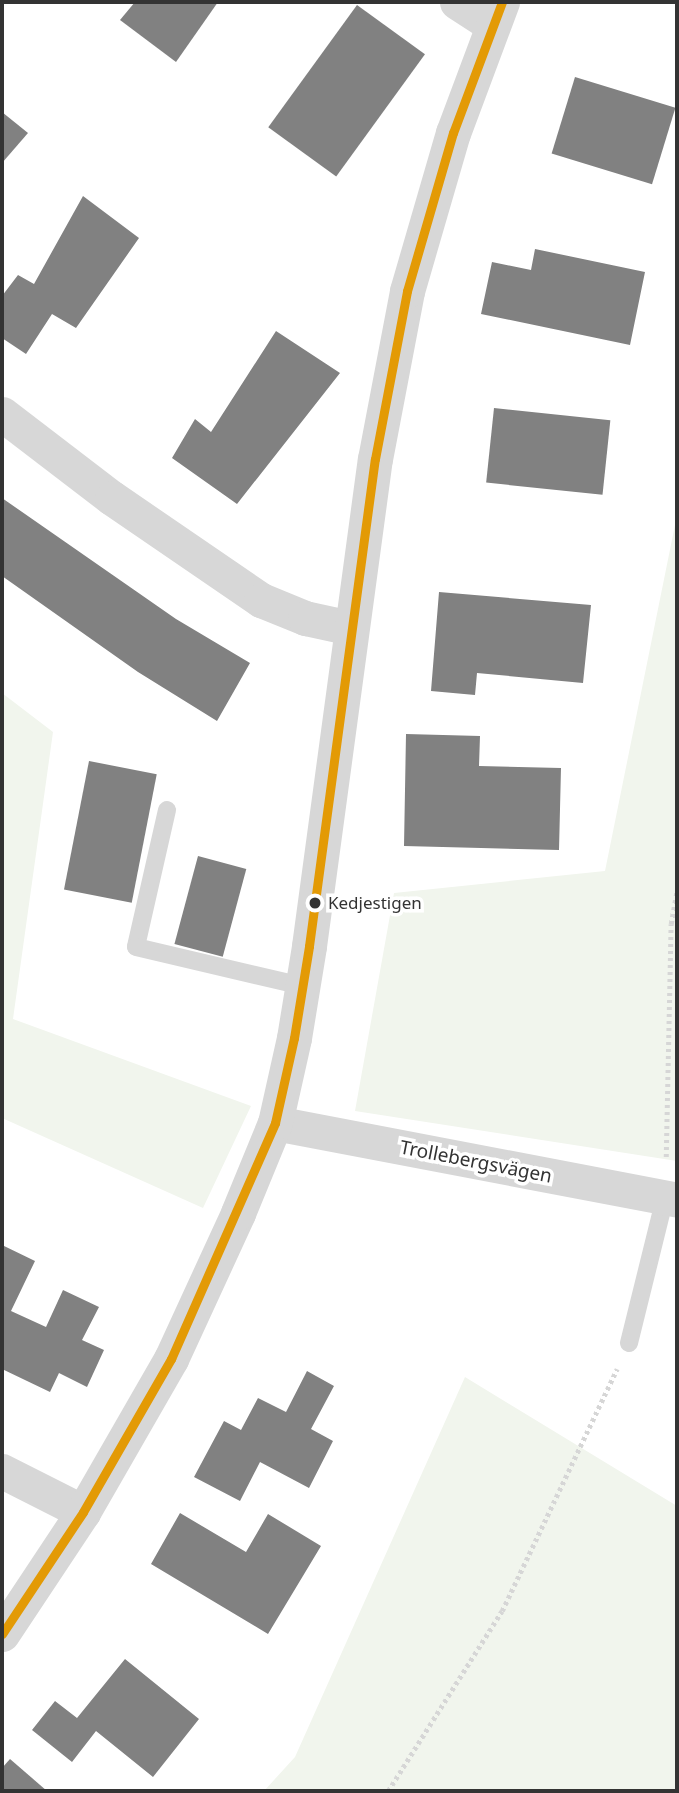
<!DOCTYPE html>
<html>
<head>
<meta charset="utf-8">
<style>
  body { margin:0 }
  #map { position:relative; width:679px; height:1793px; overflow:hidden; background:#fff; font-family:"Noto Sans",sans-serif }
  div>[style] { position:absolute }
  .green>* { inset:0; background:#f1f5ed }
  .building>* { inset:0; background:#818181; transform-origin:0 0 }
  .path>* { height:4.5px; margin-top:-2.25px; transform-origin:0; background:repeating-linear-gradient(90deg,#d6d6d6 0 3.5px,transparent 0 7px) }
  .lane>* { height:18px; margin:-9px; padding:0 9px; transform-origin:9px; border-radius:9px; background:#d7d7d7 }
  .street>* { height:35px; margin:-17.5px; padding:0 17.5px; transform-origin:17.5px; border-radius:17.5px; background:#d7d7d7 }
  .bus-1>* { height:9px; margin:-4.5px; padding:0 4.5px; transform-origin:4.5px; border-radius:4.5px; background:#e39a05 }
  .dots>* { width:19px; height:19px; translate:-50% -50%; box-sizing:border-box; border:4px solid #fff; border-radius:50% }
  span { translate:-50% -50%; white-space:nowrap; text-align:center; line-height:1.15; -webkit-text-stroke:7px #fff; paint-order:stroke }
  .bus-label { font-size:17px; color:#333 }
  .left { translate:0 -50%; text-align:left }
  .street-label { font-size:19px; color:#333 }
  .frame { position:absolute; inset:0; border:4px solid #333; pointer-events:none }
</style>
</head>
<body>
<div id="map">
  <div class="green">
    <i style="clip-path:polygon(677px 515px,677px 1161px,355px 1111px,394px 893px,605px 871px)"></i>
    <i style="clip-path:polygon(2px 693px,53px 732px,13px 1019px,251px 1106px,203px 1208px,2px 1118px)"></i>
    <i style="clip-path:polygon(465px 1377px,677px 1506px,677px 1791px,264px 1791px,295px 1757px)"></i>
  </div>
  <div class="building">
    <i style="clip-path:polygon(135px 2px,218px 2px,176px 62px,120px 20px)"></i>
    <i style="left:357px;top:5px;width:84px;height:151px;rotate:36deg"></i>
    <i style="left:575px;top:77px;width:105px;height:80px;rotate:17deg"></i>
    <i style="clip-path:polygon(2px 112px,28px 133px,2px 163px)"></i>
    <i style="clip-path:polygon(83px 196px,139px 238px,76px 328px,52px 314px,26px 354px,2px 338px,2px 296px,18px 275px,34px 284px)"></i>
    <i style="clip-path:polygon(535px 249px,645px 272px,630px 345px,481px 314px,492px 262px,531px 270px)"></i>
    <i style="clip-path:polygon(276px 331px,340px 373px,237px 504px,172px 458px,195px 419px,211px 432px)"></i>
    <i style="left:494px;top:408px;width:117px;height:75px;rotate:6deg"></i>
    <i style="clip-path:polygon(2px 498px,176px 619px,250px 663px,217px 721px,138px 672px,2px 576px)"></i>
    <i style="clip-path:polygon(439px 592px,591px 605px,583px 683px,477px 673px,475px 695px,431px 691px)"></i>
    <i style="clip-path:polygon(406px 734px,480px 736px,479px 766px,561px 768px,559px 850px,404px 846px)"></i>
    <i style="left:89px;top:761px;width:69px;height:131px;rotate:11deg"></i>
    <i style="left:198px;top:856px;width:50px;height:91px;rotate:15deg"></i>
    <i style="clip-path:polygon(2px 1245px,35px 1261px,11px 1311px,46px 1327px,63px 1290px,99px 1307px,82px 1340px,104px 1350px,87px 1387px,59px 1373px,50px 1392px,2px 1369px)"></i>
    <i style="clip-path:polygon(307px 1371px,334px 1386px,311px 1429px,333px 1441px,309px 1488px,260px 1462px,240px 1501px,194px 1477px,224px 1421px,241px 1430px,258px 1398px,286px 1412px)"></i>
    <i style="clip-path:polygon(180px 1513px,246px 1552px,268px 1514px,321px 1546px,268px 1634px,151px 1564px)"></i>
    <i style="clip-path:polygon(125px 1659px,199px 1719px,153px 1777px,96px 1731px,72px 1762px,32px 1730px,55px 1701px,77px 1718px)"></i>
    <i style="clip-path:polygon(10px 1759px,47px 1791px,2px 1791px,2px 1768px)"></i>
  </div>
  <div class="path">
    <i style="left:666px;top:1157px;width:233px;rotate:-88.8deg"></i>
    <i style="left:671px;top:924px;width:36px;rotate:-80deg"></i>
    <i style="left:388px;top:1791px;width:213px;rotate:-57.7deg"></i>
    <i style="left:502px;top:1611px;width:268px;rotate:-64.6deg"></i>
  </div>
  <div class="lane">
    <i style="left:167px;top:810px;width:140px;rotate:102.8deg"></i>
    <i style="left:136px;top:947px;width:171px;rotate:13.2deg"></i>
    <i style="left:629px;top:1343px;width:149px;rotate:-76.1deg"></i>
  </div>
  <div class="street">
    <i style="left:457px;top:2px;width:40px;rotate:32.9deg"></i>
    <i style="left:2px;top:414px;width:138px;rotate:37.4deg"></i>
    <i style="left:112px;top:498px;width:181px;rotate:34.4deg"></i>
    <i style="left:261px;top:600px;width:48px;rotate:22.2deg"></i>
    <i style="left:305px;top:618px;width:47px;rotate:12.3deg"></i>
    <i style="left:275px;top:1123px;width:409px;rotate:10.8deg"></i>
    <i style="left:2px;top:1471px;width:91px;rotate:26.8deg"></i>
    <i style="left:2px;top:1634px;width:146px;rotate:-56.4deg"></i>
    <i style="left:83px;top:1512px;width:177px;rotate:-60.1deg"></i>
    <i style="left:171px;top:1359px;width:161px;rotate:-65.3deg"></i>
    <i style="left:238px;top:1213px;width:97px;rotate:-67.7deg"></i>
    <i style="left:275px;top:1123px;width:87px;rotate:-77.4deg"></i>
    <i style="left:294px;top:1038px;width:93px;rotate:-80.7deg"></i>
    <i style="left:309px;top:946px;width:491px;rotate:-82.3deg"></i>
    <i style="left:375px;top:459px;width:171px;rotate:-79.2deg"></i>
    <i style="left:407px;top:291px;width:165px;rotate:-73.8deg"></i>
    <i style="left:453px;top:133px;width:140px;rotate:-69.5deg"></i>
  </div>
  <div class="bus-1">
    <i style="left:2px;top:1634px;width:146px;rotate:-56.4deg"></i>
    <i style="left:83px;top:1512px;width:177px;rotate:-60.1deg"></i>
    <i style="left:171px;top:1359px;width:258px;rotate:-66.2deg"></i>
    <i style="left:275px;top:1123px;width:87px;rotate:-77.4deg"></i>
    <i style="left:294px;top:1038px;width:93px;rotate:-80.7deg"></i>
    <i style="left:309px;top:946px;width:491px;rotate:-82.3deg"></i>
    <i style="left:375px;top:459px;width:171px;rotate:-79.2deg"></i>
    <i style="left:407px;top:291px;width:165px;rotate:-73.8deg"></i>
    <i style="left:453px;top:133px;width:140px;rotate:-69.5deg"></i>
  </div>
  <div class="dots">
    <i style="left:315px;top:903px;background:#333"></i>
  </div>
  <div class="bus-label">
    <span class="left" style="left:328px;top:903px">Kedjestigen</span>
  </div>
  <div class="street-label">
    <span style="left:476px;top:1162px;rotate:11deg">Trollebergsvägen</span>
  </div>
  <div class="frame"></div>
</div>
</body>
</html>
